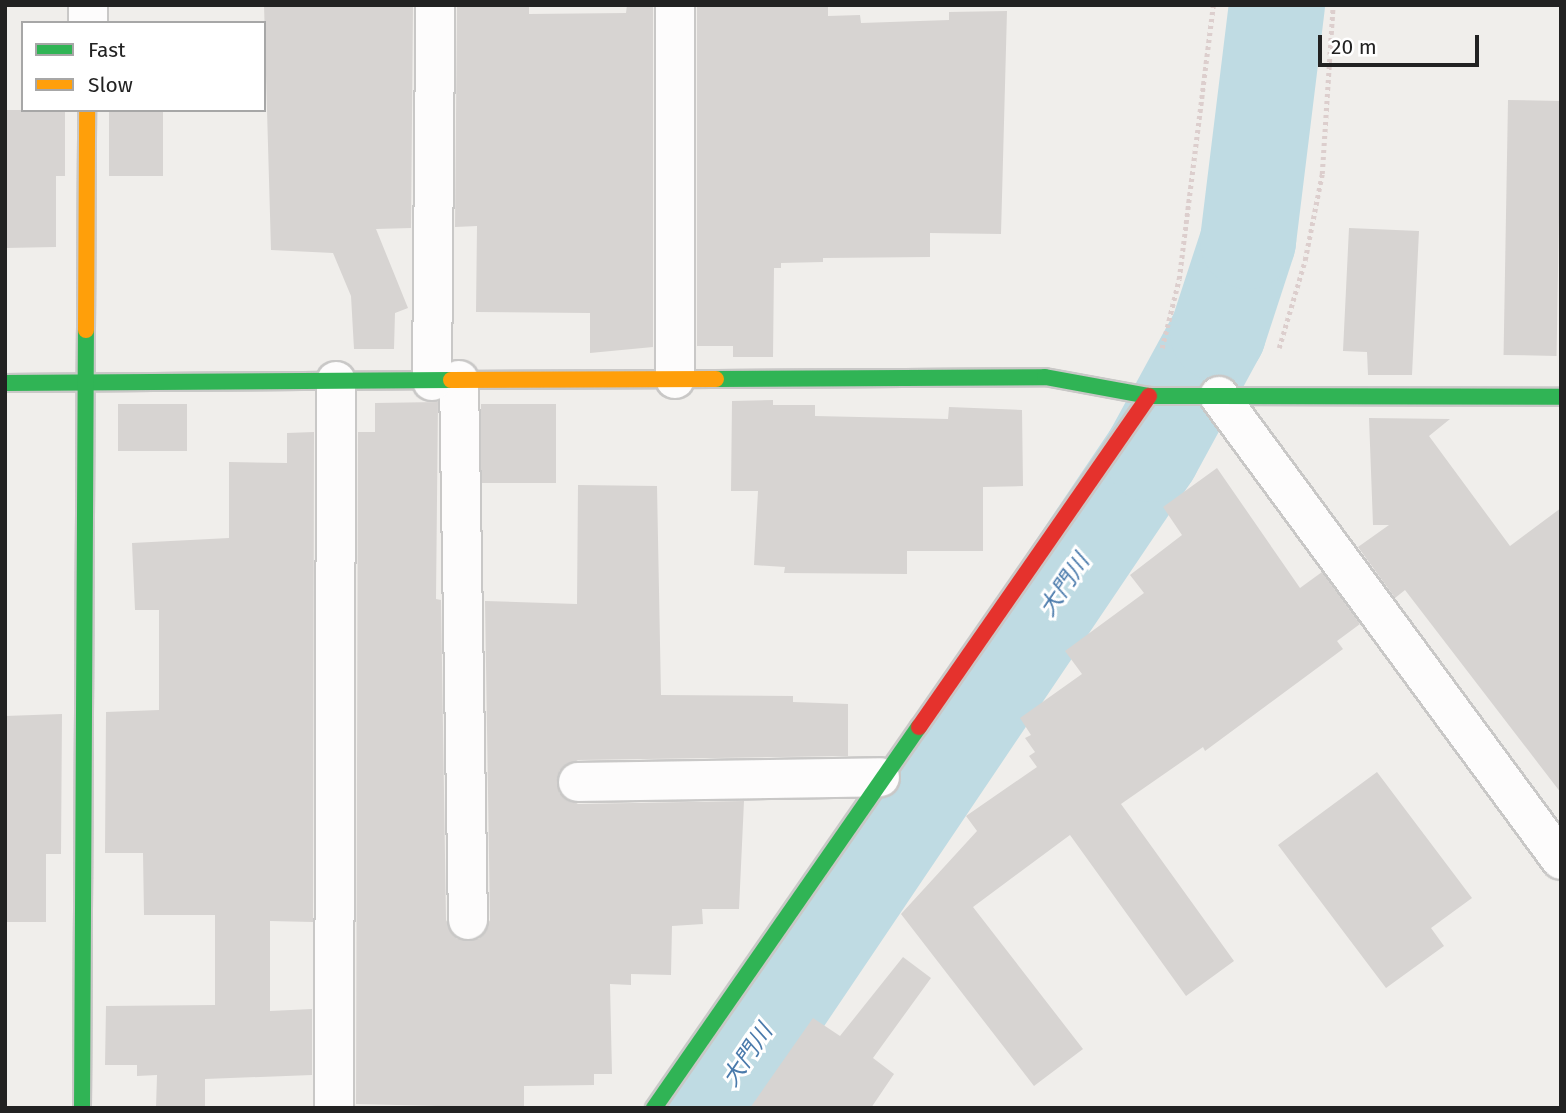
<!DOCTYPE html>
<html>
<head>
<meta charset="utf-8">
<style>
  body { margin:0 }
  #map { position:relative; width:1566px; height:1113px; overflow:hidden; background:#f0eeeb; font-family:"Fira Sans","Noto Sans JP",sans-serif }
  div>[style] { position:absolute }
  .river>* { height:96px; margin:-48px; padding:0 48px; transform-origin:48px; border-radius:48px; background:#bfdbe3 }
  .building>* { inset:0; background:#d7d4d2; transform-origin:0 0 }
  .path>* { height:4.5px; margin-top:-2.25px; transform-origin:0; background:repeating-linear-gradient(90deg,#dccecd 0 3.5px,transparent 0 7px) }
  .roads { filter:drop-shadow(2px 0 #c9c8c7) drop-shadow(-2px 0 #c9c8c7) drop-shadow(0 2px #c9c8c7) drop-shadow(0 -2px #c9c8c7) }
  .street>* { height:38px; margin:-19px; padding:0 19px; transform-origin:19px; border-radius:19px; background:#fdfcfc }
  .fast>* { height:16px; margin:-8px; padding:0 8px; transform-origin:8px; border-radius:8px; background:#30b455 }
  .slow>* { height:16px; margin:-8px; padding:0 8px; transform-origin:8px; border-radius:8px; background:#ff9f0a }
  .jam>* { height:16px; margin:-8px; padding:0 8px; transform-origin:8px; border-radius:8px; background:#e5322d }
  span { translate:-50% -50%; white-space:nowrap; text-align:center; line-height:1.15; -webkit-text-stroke:6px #fff; paint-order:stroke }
  .water-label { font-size:23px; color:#4a7aab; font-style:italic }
  .frame { position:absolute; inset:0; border:7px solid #222; pointer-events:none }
  .legend { position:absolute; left:21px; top:21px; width:245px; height:91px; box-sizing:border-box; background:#fff; border:2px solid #a7a7a7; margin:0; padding:9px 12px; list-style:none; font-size:21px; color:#222 }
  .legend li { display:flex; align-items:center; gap:14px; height:35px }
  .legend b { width:35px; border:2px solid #a7a7a7 }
  .scale { position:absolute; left:1318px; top:35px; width:161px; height:32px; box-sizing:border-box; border:4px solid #222; border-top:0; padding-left:9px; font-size:21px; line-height:24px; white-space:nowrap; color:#222; -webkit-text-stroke:5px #fff; paint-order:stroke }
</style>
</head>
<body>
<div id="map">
  <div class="river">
    <i style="left:711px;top:1108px;width:789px;rotate:-56.01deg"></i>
    <i style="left:1152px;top:454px;width:138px;rotate:-61.4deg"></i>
    <i style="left:1218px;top:333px;width:97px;rotate:-71.9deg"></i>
    <i style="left:1248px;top:241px;width:238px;rotate:-83deg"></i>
  </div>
  <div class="building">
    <i style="clip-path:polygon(264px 5px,413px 5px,411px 228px,376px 229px,408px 308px,395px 313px,394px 349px,354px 349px,351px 296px,333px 253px,271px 250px)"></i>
    <i style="clip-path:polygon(457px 5px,529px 5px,529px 14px,626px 13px,627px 5px,653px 5px,653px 347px,590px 353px,590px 313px,476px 312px,477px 226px,455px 227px)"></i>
    <i style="clip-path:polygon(697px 5px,828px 5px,828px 16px,860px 15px,861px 23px,949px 20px,949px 12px,1007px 11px,1001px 234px,930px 233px,930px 257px,823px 258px,823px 262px,781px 263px,781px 268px,774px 268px,773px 357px,733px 357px,733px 346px,697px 346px)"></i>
    <i style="left:1508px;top:100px;width:53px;height:255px;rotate:1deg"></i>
    <i style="clip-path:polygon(5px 110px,65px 110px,65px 176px,56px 176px,56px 247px,5px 248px)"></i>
    <i style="left:109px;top:110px;width:54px;height:66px"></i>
    <i style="clip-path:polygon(1349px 228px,1419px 231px,1412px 375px,1368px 375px,1367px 352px,1343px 351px)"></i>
    <i style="clip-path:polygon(773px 400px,773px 405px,815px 405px,815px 416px,948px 419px,949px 407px,1022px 410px,1023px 486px,983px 487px,983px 551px,907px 551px,907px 574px,784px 573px,785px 567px,754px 565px,758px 491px,731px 491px,732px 401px)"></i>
    <i style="clip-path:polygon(438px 402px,436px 599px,441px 600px,446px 920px,457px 939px,479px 939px,490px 920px,485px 601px,577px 604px,578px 485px,657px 486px,661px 695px,793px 696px,793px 702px,848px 704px,848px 756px,578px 760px,559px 771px,559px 793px,578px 804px,744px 801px,739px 909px,702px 909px,703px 924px,672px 926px,671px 975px,631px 974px,631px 985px,610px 984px,612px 1074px,594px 1074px,594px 1085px,524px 1086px,524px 1108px,356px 1104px,358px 432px,375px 432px,375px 403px)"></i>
    <i style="left:118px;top:404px;width:69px;height:47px"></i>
    <i style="left:481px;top:404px;width:75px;height:79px"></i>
    <i style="clip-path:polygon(1369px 418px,1450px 419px,1429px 436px,1510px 546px,1561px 508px,1561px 793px,1405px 590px,1395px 598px,1358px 547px,1389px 525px,1373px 525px)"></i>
    <i style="clip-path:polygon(314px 432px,313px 922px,270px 921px,270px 1011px,312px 1009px,312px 1075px,205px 1079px,205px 1108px,156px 1108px,157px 1075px,137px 1076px,137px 1065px,105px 1065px,106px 1006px,215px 1005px,215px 915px,144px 915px,143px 853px,105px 853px,106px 712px,159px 710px,159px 610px,135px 610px,132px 543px,229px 538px,229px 462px,287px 463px,287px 433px)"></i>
    <i style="clip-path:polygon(1217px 468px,1300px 588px,1322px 572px,1360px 624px,1337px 641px,1343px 649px,1205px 751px,1203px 747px,1121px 804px,1234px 961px,1186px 996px,1070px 835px,973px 907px,1083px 1049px,1034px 1086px,901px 914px,977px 831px,966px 816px,1037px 767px,1029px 756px,1035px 752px,1025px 738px,1031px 735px,1020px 718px,1082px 674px,1065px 651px,1144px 593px,1130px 575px,1182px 535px,1163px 507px)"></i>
    <i style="clip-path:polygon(62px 714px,61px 854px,46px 854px,46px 922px,5px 922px,5px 716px)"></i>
    <i style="clip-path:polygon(1377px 772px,1472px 898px,1431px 928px,1444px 946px,1386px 988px,1278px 845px)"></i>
    <i style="clip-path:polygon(903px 957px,931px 978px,873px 1058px,894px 1074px,871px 1108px,750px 1108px,813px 1018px,840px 1036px)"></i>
  </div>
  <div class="path">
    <i style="left:1162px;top:348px;width:71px;rotate:-76.2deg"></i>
    <i style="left:1179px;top:279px;width:276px;rotate:-82.9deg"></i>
    <i style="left:1279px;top:348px;width:92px;rotate:-73.5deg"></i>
    <i style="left:1305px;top:260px;width:88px;rotate:-78.8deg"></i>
    <i style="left:1322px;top:174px;width:169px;rotate:-86.3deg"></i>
  </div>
  <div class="roads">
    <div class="street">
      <i style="left:675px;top:5px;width:374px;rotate:90deg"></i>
      <i style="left:88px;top:23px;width:18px;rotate:-90deg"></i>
      <i style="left:459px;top:380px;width:540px;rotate:89.05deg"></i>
      <i style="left:432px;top:381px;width:376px;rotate:-89.5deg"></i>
      <i style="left:1219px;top:396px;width:576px;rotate:53.61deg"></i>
      <i style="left:578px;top:782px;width:302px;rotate:-0.9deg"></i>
      <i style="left:334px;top:1108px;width:727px;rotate:-89.84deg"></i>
    </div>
    <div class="fast">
      <i style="left:716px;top:379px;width:329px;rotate:-0.3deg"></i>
      <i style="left:1045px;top:377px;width:106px;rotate:10.4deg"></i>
      <i style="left:1149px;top:396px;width:412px;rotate:0.1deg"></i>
      <i style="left:5px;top:383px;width:446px;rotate:-0.4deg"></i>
      <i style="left:82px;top:1108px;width:778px;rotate:-89.71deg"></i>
      <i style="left:654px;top:1108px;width:464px;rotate:-55.2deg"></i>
    </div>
    <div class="slow">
      <i style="left:86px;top:330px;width:220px;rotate:-89.7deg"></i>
      <i style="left:451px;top:380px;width:265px;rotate:-0.2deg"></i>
    </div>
    <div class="jam">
      <i style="left:919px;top:727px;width:403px;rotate:-55.2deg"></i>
    </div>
  </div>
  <div class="water-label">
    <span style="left:1064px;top:585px;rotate:-56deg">大門川</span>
    <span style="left:747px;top:1055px;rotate:-56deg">大門川</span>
  </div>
  <div class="frame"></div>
  <ul class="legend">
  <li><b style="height:9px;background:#30b455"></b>Fast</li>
  <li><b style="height:9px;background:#ff9f0a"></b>Slow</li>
  </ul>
  <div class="scale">20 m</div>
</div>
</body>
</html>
